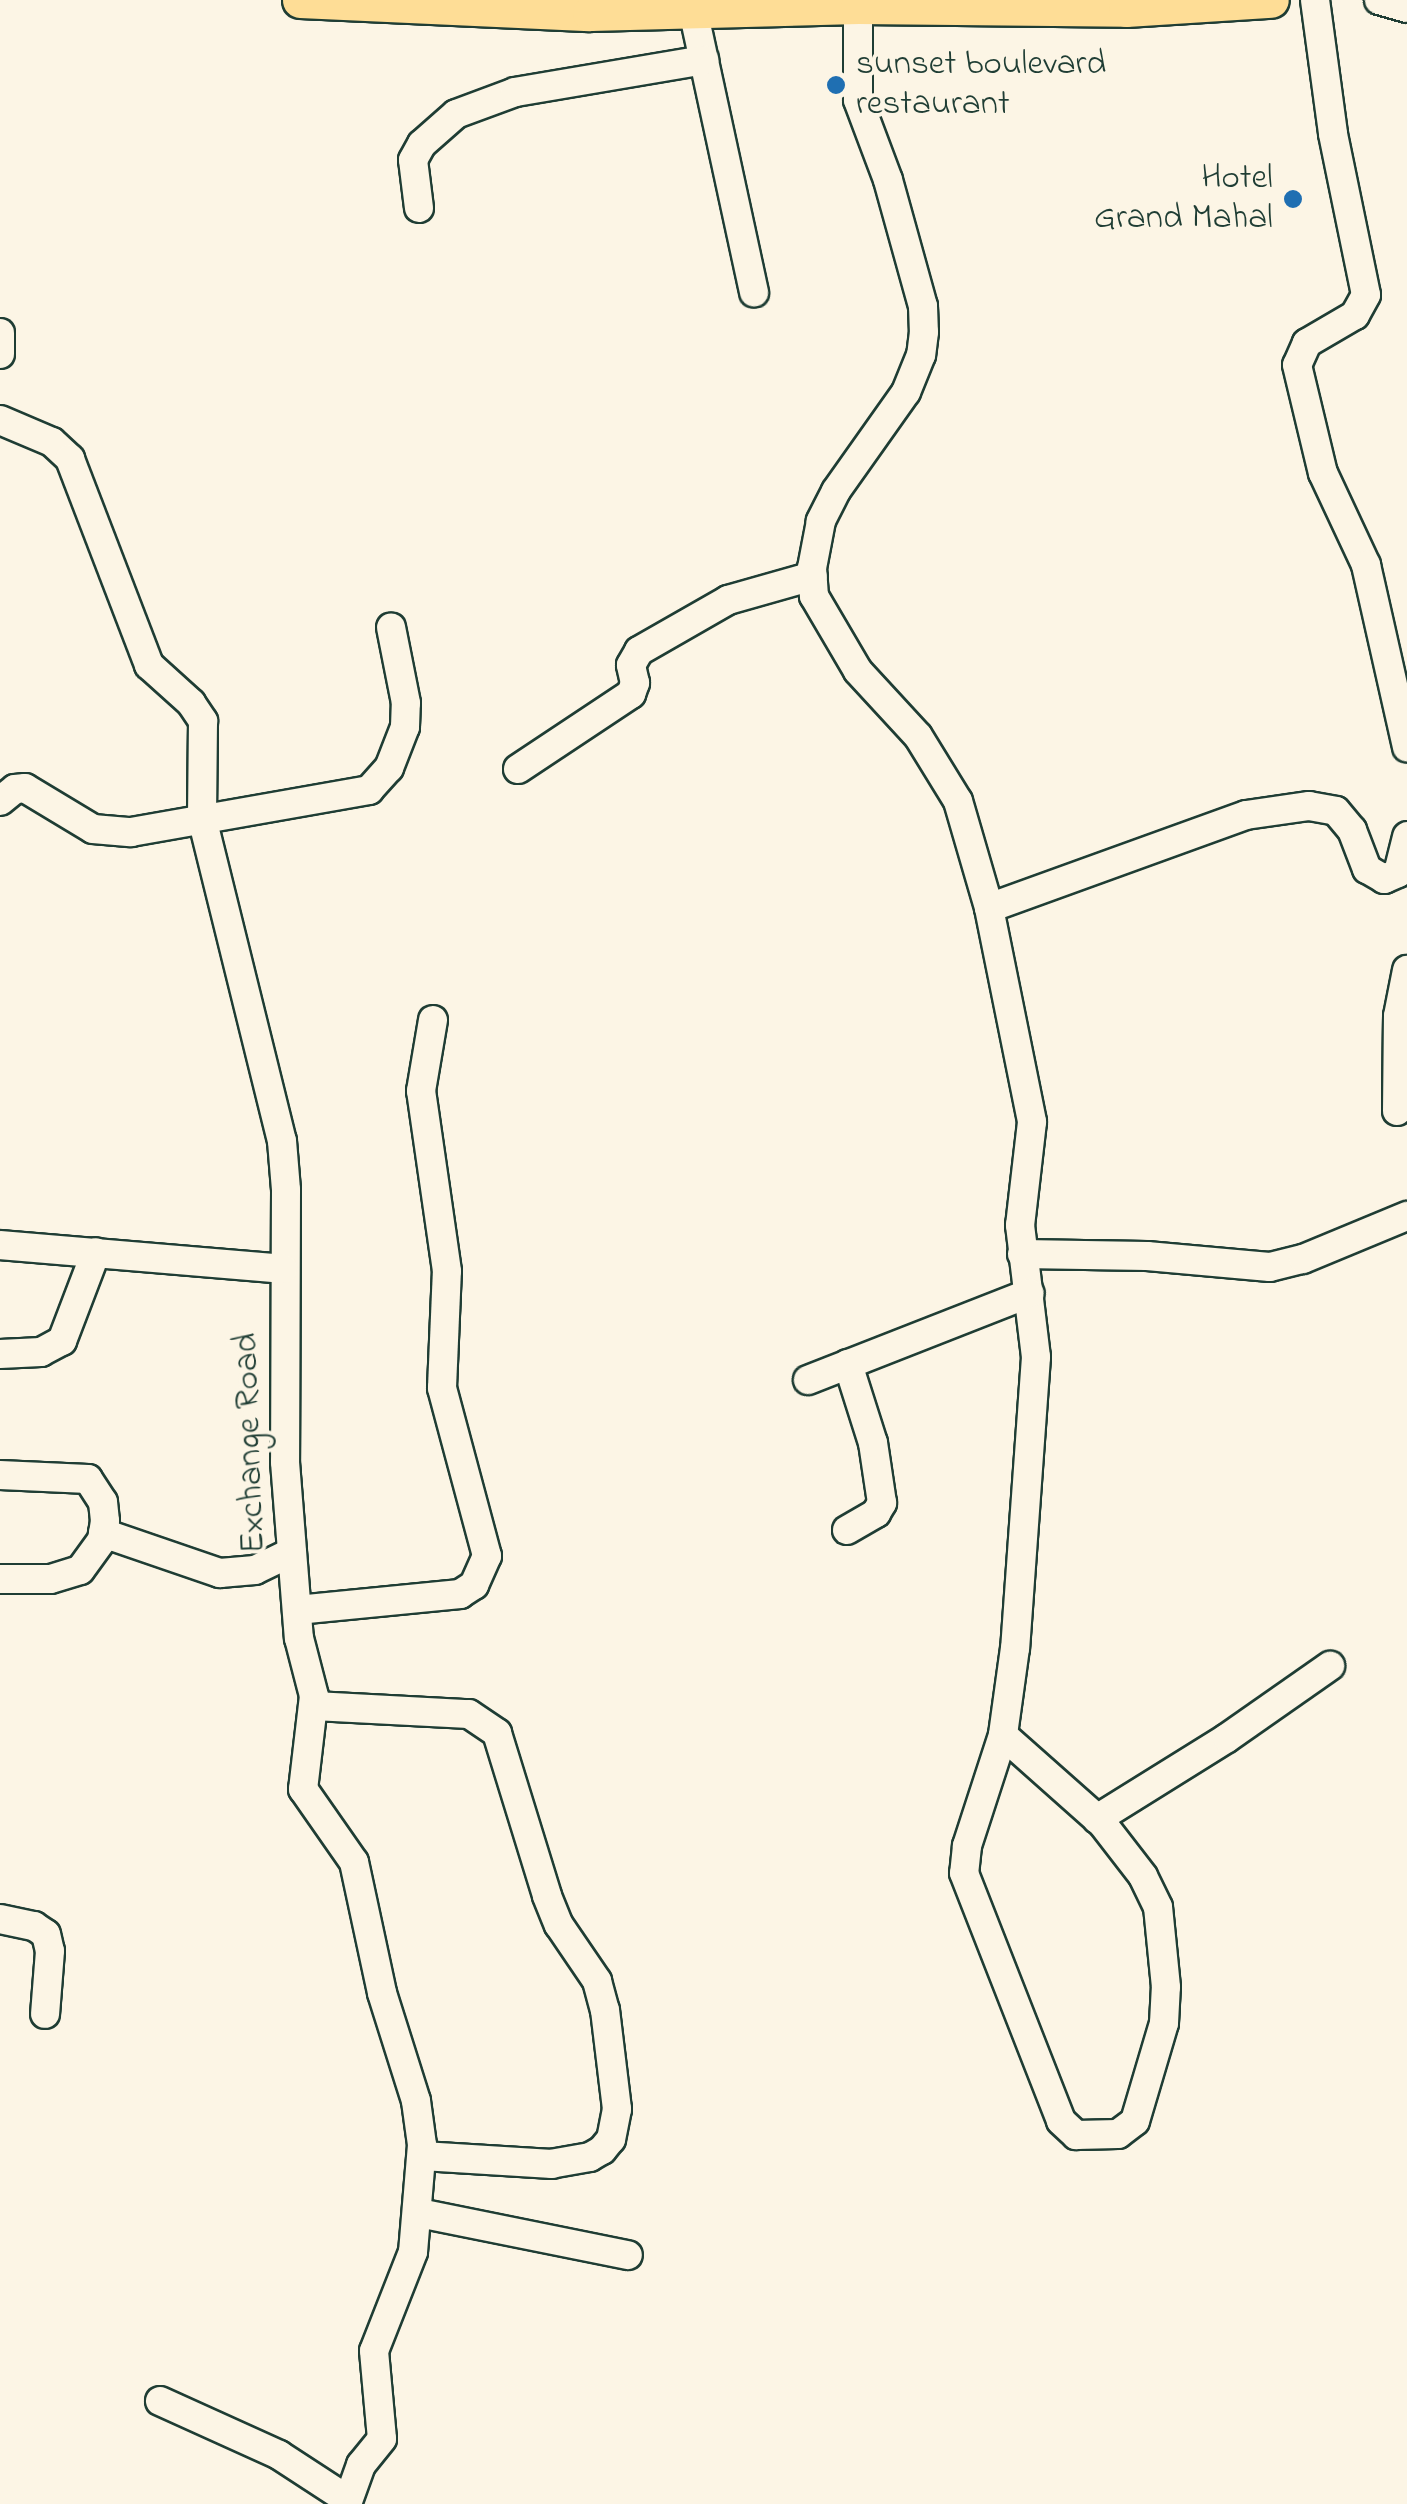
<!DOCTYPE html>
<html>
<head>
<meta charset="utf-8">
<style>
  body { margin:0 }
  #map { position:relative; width:1407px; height:2504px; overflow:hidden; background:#fcf5e5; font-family:"Indie Flower",sans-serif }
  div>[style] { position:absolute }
  .roads { filter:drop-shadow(2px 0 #1f3d34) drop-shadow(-2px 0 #1f3d34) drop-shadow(0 2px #1f3d34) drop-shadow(0 -2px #1f3d34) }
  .minor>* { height:28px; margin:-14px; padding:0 14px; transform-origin:14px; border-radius:14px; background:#fcf5e5 }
  .major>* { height:35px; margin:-17.5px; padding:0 17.5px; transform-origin:17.5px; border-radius:17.5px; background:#fedd96 }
  .dots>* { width:28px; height:28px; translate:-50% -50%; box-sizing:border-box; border:5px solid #fcf5e5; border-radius:50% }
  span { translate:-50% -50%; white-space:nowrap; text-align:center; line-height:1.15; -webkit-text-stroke:8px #fcf5e5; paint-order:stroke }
  .poi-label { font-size:35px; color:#1f3d34 }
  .left { translate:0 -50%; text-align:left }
  .right { translate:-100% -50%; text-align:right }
  .street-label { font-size:35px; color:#1f3d34 }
</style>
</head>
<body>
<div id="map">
  <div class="roads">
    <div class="minor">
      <i style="left:1315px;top:0;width:135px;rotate:82.3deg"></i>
      <i style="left:1333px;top:134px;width:164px;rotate:78.4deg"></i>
      <i style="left:1366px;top:295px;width:23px;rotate:119deg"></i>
      <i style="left:1355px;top:315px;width:56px;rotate:149.7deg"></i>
      <i style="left:1307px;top:343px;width:24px;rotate:114deg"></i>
      <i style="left:1297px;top:365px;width:111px;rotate:76.5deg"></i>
      <i style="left:1323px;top:473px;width:102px;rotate:64.9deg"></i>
      <i style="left:1366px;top:565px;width:187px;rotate:77.3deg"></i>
      <i style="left:1379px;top:0;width:29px;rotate:16deg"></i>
      <i style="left:858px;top:6px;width:94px;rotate:90deg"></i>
      <i style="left:858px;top:100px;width:85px;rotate:69.4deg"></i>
      <i style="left:888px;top:180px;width:131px;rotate:74.5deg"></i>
      <i style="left:923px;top:306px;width:26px;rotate:88deg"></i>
      <i style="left:924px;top:332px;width:23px;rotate:97deg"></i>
      <i style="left:921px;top:355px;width:40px;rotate:112deg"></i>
      <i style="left:906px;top:392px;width:121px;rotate:125.3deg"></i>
      <i style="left:836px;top:491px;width:34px;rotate:117deg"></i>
      <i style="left:821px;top:521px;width:48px;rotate:100.8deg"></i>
      <i style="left:812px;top:568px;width:28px;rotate:86deg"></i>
      <i style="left:814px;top:596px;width:87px;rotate:59.6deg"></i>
      <i style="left:858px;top:671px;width:88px;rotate:47.3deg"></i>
      <i style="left:918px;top:736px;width:76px;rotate:58.4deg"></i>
      <i style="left:958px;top:801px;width:111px;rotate:73.8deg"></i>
      <i style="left:989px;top:908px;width:218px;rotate:78.6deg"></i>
      <i style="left:1032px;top:1122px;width:104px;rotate:96.6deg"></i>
      <i style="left:1020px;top:1225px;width:133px;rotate:83.1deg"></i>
      <i style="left:1036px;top:1357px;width:292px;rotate:94.1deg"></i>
      <i style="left:1015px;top:1648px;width:88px;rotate:97.9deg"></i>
      <i style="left:1003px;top:1735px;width:117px;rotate:108deg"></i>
      <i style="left:967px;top:1846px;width:27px;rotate:96deg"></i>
      <i style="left:964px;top:1873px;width:266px;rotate:68.6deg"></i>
      <i style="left:1061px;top:2121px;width:21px;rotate:43deg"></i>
      <i style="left:1076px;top:2135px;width:42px;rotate:-1.4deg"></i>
      <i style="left:1118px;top:2134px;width:21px;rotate:-37deg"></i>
      <i style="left:1135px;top:2121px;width:102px;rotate:-73.5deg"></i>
      <i style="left:1164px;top:2023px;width:36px;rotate:-87deg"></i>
      <i style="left:1166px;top:1987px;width:80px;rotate:-95.7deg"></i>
      <i style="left:1158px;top:1907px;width:34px;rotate:-116deg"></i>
      <i style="left:1143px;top:1876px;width:67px;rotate:-127.7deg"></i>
      <i style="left:1102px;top:1823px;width:132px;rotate:-138.4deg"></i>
      <i style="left:693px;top:10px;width:289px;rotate:77.8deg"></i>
      <i style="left:419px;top:208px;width:48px;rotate:-97.1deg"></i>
      <i style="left:413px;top:160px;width:18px;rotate:-61deg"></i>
      <i style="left:422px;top:144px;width:45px;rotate:-41.4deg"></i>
      <i style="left:456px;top:114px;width:63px;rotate:-20.4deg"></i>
      <i style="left:515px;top:92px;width:192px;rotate:-9.6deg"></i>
      <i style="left:0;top:333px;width:21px;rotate:90deg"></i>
      <i style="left:0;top:420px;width:56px;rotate:22.9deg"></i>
      <i style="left:52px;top:442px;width:25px;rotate:43deg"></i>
      <i style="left:70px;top:459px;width:221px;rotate:69deg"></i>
      <i style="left:149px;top:665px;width:57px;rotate:42.1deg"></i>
      <i style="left:191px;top:703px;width:22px;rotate:56deg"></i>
      <i style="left:203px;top:721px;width:97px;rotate:90.6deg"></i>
      <i style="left:202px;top:818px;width:333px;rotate:76.1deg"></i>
      <i style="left:282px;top:1141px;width:49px;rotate:85.3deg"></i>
      <i style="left:286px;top:1190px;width:272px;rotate:90.2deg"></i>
      <i style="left:285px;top:1462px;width:177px;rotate:85.5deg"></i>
      <i style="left:299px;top:1638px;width:60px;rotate:75.5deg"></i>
      <i style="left:314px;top:1696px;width:94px;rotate:96.7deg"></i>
      <i style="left:303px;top:1789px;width:89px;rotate:55.1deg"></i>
      <i style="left:354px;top:1862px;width:134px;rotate:77.9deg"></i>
      <i style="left:382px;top:1993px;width:113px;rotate:72.5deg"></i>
      <i style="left:416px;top:2101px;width:44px;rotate:82.2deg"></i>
      <i style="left:422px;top:2145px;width:107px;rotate:94.8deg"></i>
      <i style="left:413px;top:2252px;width:106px;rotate:111.5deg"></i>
      <i style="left:374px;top:2351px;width:88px;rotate:84.8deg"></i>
      <i style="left:382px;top:2439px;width:33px;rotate:129deg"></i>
      <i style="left:361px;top:2465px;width:41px;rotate:109.7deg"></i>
      <i style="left:518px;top:769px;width:136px;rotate:-33.6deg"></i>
      <i style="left:631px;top:694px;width:12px;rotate:-70deg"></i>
      <i style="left:635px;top:683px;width:18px;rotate:-103deg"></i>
      <i style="left:631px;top:665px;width:16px;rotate:-60deg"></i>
      <i style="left:639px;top:651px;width:103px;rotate:-29.8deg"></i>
      <i style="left:728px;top:600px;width:88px;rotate:-15.8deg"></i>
      <i style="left:0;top:801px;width:19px;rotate:-39deg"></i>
      <i style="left:15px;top:789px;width:10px;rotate:-6deg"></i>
      <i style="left:25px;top:788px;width:79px;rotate:31.1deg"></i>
      <i style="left:93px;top:829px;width:38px;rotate:5deg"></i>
      <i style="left:131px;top:832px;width:242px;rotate:-10deg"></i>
      <i style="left:369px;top:790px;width:30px;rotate:-48deg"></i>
      <i style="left:389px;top:768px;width:44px;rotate:-68.7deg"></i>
      <i style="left:405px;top:727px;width:24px;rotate:-88deg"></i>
      <i style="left:406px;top:703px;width:77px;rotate:-101.2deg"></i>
      <i style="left:989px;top:908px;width:273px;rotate:-19.9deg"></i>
      <i style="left:1246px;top:815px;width:64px;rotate:-8.1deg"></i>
      <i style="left:1309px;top:806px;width:27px;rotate:10deg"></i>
      <i style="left:1336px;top:811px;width:25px;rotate:50deg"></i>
      <i style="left:1352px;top:830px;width:42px;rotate:69deg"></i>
      <i style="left:1367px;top:869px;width:20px;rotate:30deg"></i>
      <i style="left:1384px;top:879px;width:15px;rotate:-23deg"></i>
      <i style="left:1398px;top:873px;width:38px;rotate:-76deg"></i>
      <i style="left:1397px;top:1111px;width:95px;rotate:-89.4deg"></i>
      <i style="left:1398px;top:1016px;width:47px;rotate:-78.9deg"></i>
      <i style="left:0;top:1245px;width:284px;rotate:4.8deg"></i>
      <i style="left:1022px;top:1254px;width:125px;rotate:0.9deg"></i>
      <i style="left:1147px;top:1256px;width:123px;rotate:5.1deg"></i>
      <i style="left:1270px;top:1267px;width:34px;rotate:-14deg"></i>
      <i style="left:1303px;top:1259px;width:113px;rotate:-22.5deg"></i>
      <i style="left:0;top:1354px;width:41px;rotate:-2.8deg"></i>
      <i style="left:41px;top:1352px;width:24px;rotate:-28deg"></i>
      <i style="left:62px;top:1341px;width:95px;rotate:-69.1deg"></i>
      <i style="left:808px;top:1380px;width:238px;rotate:-21.4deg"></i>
      <i style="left:0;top:1475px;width:88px;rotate:2.6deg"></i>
      <i style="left:88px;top:1479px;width:27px;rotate:57deg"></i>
      <i style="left:103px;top:1502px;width:19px;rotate:84deg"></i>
      <i style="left:105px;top:1521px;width:19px;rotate:99deg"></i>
      <i style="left:102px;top:1540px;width:37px;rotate:126deg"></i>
      <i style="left:80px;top:1570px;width:31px;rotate:163deg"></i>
      <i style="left:50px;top:1579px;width:50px;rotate:180deg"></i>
      <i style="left:847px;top:1530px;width:34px;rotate:-30deg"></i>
      <i style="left:876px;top:1513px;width:12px;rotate:-59deg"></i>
      <i style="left:882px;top:1503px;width:61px;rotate:-98.5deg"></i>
      <i style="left:873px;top:1443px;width:83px;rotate:-107.6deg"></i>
      <i style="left:103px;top:1533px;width:124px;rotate:18.9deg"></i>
      <i style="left:220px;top:1573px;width:35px;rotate:-5deg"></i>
      <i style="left:255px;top:1570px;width:41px;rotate:-25.9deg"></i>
      <i style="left:297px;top:1610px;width:164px;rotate:-5.6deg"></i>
      <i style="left:460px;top:1594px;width:17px;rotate:-33deg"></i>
      <i style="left:474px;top:1585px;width:32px;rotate:-66deg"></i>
      <i style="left:487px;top:1556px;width:174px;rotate:-105deg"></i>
      <i style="left:442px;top:1388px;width:117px;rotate:-87.6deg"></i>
      <i style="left:447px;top:1271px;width:182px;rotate:-98.2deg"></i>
      <i style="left:421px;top:1091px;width:72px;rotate:-80.4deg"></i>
      <i style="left:314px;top:1706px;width:155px;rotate:3deg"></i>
      <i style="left:469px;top:1714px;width:34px;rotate:34deg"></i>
      <i style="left:497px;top:1733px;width:170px;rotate:72.9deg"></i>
      <i style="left:547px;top:1896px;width:31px;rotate:68deg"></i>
      <i style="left:559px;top:1925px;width:68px;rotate:55.8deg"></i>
      <i style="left:597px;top:1981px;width:30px;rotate:75deg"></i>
      <i style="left:605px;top:2010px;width:100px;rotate:83.1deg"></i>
      <i style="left:617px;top:2109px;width:31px;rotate:101deg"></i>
      <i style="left:611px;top:2139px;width:14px;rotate:129deg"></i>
      <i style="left:602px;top:2150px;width:14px;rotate:150deg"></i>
      <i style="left:590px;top:2157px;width:39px;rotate:170deg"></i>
      <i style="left:552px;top:2164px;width:130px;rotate:-176.5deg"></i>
      <i style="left:1097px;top:1819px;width:153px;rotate:-31.9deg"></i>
      <i style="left:1227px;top:1738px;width:126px;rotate:-35deg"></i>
      <i style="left:0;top:1919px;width:35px;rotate:12deg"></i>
      <i style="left:34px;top:1926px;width:14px;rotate:34deg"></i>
      <i style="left:46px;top:1934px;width:17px;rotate:77deg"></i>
      <i style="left:50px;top:1951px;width:63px;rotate:94.5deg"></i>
      <i style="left:419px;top:2213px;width:213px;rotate:11.4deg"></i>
      <i style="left:160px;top:2401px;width:131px;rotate:24.4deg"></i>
      <i style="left:279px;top:2455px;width:82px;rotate:33.1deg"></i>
    </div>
    <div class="major">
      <i style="left:300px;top:0;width:290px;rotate:2.6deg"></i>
      <i style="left:590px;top:13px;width:268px;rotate:-1.5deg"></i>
      <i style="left:858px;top:6px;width:268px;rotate:0.6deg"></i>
      <i style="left:1126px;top:9px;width:145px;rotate:-3.6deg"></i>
    </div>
  </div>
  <div class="dots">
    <i style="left:836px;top:85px;background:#1f6fb2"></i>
    <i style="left:1293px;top:199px;background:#1f6fb2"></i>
  </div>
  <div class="poi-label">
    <span class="left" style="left:856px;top:85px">sunset boulevard<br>restaurant</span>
    <span class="right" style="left:1273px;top:199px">Hotel<br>Grand Mahal</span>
  </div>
  <div class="street-label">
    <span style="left:251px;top:1443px;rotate:-92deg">Exchange Road</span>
  </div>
</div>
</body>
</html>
